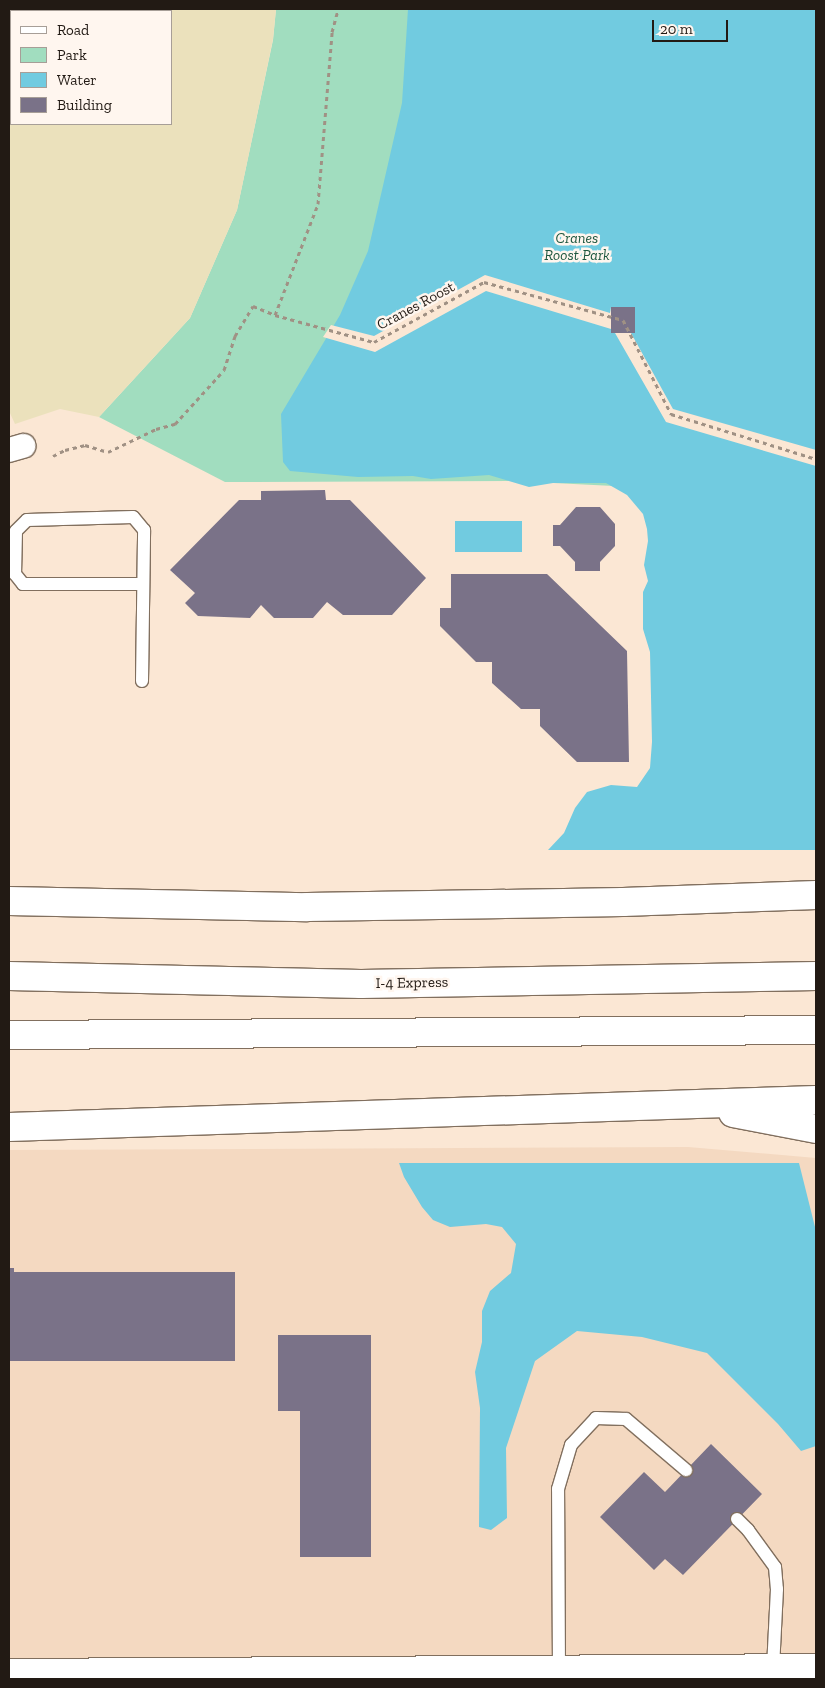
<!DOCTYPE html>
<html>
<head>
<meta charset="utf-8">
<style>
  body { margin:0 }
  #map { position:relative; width:825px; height:1688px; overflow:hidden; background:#fbe7d4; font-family:"Zilla Slab",serif }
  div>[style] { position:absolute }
  .built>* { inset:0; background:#f4d9c1 }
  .green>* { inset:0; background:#a1ddbf }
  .sand>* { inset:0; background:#ebe1bc }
  .water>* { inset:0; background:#71cbe0; transform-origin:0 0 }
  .pier>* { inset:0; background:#fbe7d4 }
  .building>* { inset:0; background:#7a7288; transform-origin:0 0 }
  .path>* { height:3px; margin-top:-1.5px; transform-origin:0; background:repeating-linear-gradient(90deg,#a09184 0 4px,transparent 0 8px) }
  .roads { filter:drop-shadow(1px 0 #816f5e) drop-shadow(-1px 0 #816f5e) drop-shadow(0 1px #816f5e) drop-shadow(0 -1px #816f5e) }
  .service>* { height:12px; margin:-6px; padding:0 6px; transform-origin:6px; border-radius:6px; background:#fff }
  .minor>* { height:24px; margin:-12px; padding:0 12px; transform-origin:12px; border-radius:12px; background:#fff }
  .secondary>* { height:28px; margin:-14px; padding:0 14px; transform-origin:14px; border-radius:14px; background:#fff }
  .motorway>* { height:28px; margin:-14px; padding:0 14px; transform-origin:14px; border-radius:14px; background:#fff }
  span { translate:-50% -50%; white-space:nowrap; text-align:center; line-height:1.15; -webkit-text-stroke:5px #fff6ef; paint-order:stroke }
  .park-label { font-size:15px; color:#1d563e; font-style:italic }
  .street-label { font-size:15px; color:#221a14 }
  .frame { position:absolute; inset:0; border:10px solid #221a14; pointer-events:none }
  .legend { position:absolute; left:10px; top:10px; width:162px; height:115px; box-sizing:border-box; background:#fff6ef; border:1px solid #a79e97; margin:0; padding:6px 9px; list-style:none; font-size:15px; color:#221a14 }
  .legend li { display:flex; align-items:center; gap:10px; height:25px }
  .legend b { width:25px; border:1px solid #a79e97 }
  .scale { position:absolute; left:652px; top:20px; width:76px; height:22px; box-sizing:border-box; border:2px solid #221a14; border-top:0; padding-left:6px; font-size:15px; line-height:18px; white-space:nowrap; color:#221a14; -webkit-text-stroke:4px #fff6ef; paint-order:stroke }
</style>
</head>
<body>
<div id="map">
  <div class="built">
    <i style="clip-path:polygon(688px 1147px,816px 1158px,816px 1655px,9px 1661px,9px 1150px)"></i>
  </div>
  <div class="green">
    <i style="clip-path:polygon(276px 9px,816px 9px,614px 486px,513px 481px,225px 482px,99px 417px,190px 318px,237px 210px,273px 40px)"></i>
  </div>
  <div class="sand">
    <i style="clip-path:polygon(evenodd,9px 9px,276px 9px,273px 39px,237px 210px,190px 318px,99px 417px,60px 409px,15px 424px,9px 411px,9px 9px,11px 11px,171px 11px,171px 124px,11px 124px,11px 11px)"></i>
  </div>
  <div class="water">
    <i style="clip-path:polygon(408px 9px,816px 9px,816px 850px,548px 850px,564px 833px,575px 808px,587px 792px,611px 785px,637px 787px,650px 768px,652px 742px,650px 652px,643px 629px,643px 592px,648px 581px,644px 565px,648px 541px,647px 529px,643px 514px,627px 495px,606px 483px,553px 483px,529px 487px,489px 475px,431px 479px,413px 476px,358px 477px,290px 471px,283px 462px,281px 414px,340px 315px,368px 251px,402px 103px)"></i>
    <i style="left:522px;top:521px;width:31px;height:67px;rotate:90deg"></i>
    <i style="clip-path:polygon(399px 1163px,799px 1163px,816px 1231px,816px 1446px,801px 1451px,778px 1424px,707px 1353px,642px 1337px,577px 1331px,535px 1361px,506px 1448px,507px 1518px,491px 1530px,479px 1527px,480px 1408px,475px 1372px,482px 1342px,482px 1311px,490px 1291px,511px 1273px,516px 1244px,502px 1227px,486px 1224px,450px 1227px,433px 1220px,422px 1207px,404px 1177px)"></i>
  </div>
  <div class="pier">
    <i style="clip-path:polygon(485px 275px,610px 313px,611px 307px,635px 307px,635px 333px,631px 333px,673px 409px,816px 450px,816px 466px,666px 422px,615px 333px,611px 333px,611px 329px,486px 291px,375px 352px,323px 337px,331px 325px,374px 336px)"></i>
  </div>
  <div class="building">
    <i style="left:611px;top:307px;width:24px;height:26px"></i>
    <i style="clip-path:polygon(325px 490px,326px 500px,350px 500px,426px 578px,392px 615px,343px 615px,327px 602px,313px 618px,274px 618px,261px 605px,250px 618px,198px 616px,185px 603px,195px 593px,170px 570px,239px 500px,261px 500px,261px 491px)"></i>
    <i style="clip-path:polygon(576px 507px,600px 507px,615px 524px,615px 546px,600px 562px,600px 571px,575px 571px,575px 562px,560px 546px,553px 546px,553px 525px,560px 525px)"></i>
    <i style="clip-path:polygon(451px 574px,547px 574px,627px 651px,629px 762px,577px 762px,540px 726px,540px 709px,521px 709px,492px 683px,492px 662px,476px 662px,440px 626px,440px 608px,451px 608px)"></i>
    <i style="clip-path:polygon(9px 1268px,14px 1268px,14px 1272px,235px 1272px,235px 1361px,9px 1361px)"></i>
    <i style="clip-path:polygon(278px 1335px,371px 1335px,371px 1557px,300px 1557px,300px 1411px,278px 1411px)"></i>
    <i style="clip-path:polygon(711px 1444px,762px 1494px,683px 1575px,665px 1559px,654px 1570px,600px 1517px,644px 1472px,665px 1492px)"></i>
  </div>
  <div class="path">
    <i style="left:275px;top:315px;width:119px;rotate:-68.8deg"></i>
    <i style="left:318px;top:204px;width:173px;rotate:-85.3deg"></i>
    <i style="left:332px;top:32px;width:24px;rotate:-75deg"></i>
    <i style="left:53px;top:456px;width:13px;rotate:-27deg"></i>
    <i style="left:65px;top:450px;width:21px;rotate:-14deg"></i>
    <i style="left:85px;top:445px;width:24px;rotate:17deg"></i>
    <i style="left:108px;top:452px;width:53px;rotate:-25.6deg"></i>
    <i style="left:156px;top:429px;width:20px;rotate:-15deg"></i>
    <i style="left:175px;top:424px;width:73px;rotate:-47.8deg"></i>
    <i style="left:224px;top:370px;width:36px;rotate:-72deg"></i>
    <i style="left:235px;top:336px;width:35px;rotate:-59deg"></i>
    <i style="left:253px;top:306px;width:24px;rotate:22deg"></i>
    <i style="left:275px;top:315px;width:103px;rotate:15.3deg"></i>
    <i style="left:374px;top:342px;width:125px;rotate:-28.6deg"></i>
    <i style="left:484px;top:282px;width:144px;rotate:15.3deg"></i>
    <i style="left:623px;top:320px;width:106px;rotate:62.9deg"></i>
    <i style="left:671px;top:414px;width:152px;rotate:17.2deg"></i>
  </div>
  <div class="roads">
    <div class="service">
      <i style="left:142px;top:681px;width:151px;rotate:-89.2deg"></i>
      <i style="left:144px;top:530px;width:17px;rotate:-130deg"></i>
      <i style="left:133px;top:517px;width:106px;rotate:178.4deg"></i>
      <i style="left:27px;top:520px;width:16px;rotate:135deg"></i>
      <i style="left:16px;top:531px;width:43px;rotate:91.3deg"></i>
      <i style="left:15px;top:574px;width:13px;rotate:51deg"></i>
      <i style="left:23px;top:584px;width:120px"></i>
      <i style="left:737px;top:1519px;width:16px;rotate:45deg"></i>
      <i style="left:748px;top:1530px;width:46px;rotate:53.9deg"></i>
      <i style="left:775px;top:1567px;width:22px;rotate:85deg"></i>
      <i style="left:777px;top:1589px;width:79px;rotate:92.9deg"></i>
      <i style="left:559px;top:1670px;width:181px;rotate:-90.3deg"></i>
      <i style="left:558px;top:1489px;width:46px;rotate:-73.5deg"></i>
      <i style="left:571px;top:1445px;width:37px;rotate:-47deg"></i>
      <i style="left:596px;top:1418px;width:30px;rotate:2deg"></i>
      <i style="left:626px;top:1419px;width:79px;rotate:40.4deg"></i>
    </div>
    <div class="minor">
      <i style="left:9px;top:450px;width:15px;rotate:-16deg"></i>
    </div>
    <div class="secondary">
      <i style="left:9px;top:1673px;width:807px;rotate:-0.35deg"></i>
    </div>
    <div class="motorway">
      <i style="left:9px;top:901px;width:298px;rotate:1.2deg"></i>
      <i style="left:307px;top:907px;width:316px;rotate:-0.9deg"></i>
      <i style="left:623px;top:902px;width:193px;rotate:-2.1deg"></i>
      <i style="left:9px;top:976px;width:352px;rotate:1.3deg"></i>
      <i style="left:361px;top:984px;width:455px;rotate:-1deg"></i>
      <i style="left:9px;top:1035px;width:807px;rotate:-0.35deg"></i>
      <i style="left:733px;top:1113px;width:85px;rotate:10.9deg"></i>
      <i style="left:9px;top:1127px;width:807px;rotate:-1.92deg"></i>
    </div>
  </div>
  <div class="park-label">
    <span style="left:577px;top:247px">Cranes<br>Roost Park</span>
  </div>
  <div class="street-label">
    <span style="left:416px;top:306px;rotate:-28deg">Cranes Roost</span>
    <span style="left:412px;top:983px;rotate:-1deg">I-4 Express</span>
  </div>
  <div class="frame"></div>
  <ul class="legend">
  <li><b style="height:6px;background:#fff"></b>Road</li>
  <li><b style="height:14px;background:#a1ddbf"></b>Park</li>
  <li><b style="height:14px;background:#71cbe0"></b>Water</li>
  <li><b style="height:14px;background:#7a7288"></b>Building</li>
  </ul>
  <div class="scale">20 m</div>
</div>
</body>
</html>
